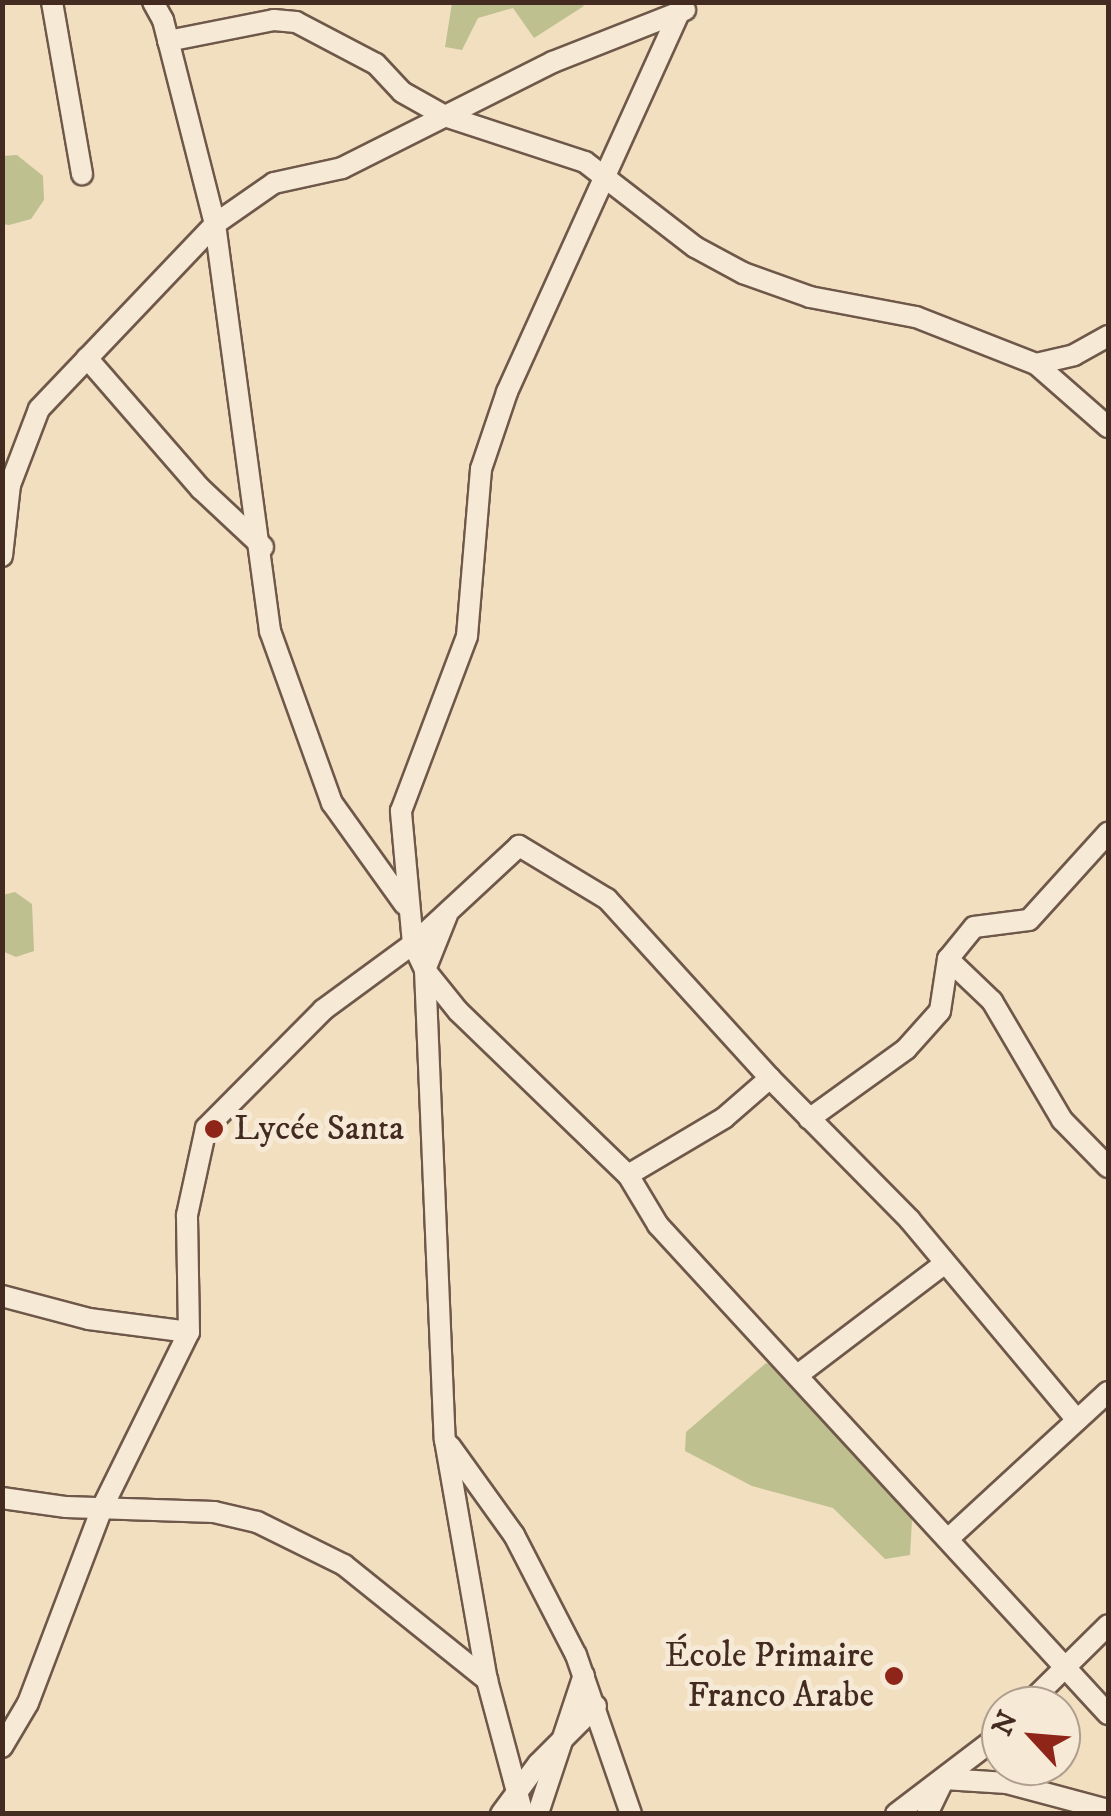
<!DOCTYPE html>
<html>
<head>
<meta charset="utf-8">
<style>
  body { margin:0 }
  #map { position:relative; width:1111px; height:1816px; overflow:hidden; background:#f1dfc0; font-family:"IM FELL DW Pica",serif }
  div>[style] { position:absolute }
  .green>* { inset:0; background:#bec08f }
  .roads { filter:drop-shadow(2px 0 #6f584a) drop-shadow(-2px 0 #6f584a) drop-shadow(0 2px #6f584a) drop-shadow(0 -2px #6f584a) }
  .minor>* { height:20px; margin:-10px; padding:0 10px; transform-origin:10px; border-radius:10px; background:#f6ead6 }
  .dots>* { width:28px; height:28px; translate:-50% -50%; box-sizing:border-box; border:5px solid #f6ead6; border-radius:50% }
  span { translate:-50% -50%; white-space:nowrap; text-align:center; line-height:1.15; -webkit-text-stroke:10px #f6ead6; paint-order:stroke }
  .poi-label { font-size:35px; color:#442b22 }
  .left { translate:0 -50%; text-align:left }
  .right { translate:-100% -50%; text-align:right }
  .frame { position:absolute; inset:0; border:5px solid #442b22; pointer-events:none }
  .north { position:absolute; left:981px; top:1686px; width:100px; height:100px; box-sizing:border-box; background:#f6ead6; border:2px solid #af9e8e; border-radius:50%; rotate:296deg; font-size:28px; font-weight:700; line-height:40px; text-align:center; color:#442b22 }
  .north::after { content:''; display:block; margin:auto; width:35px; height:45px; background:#8f2418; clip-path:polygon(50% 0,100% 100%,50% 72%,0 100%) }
</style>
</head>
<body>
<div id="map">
  <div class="green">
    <i style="clip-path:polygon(578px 3px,584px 6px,534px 38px,513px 8px,478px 18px,462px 50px,445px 47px,452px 3px)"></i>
    <i style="clip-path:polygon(17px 155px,43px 176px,44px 200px,31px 219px,9px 225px,3px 224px,3px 156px)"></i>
    <i style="clip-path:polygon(15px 892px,32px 904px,34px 951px,16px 957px,2px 951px,3px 895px)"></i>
    <i style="clip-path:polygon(766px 1363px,786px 1372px,889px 1483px,912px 1520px,910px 1555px,885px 1559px,833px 1508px,752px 1486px,685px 1451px,686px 1432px)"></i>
  </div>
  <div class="roads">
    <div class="minor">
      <i style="left:52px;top:2px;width:175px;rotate:80.1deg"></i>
      <i style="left:153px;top:2px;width:21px;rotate:61deg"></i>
      <i style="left:163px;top:20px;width:211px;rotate:75.7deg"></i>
      <i style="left:215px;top:224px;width:411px;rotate:82.3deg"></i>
      <i style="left:270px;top:631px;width:183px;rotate:70.2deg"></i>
      <i style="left:332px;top:803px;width:125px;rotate:54.4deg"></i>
      <i style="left:168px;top:41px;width:108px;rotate:-11.2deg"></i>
      <i style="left:274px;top:20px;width:22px;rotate:5deg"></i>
      <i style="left:296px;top:22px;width:90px;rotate:27.7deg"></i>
      <i style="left:376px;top:64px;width:38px;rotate:47deg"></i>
      <i style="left:402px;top:92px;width:49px;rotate:29.2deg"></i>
      <i style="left:445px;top:116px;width:147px;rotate:18.2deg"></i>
      <i style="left:585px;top:162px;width:139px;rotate:37.7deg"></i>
      <i style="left:695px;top:247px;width:55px;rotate:28.4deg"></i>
      <i style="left:743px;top:273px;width:71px;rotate:19.7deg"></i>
      <i style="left:810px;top:297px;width:108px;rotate:10.7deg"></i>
      <i style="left:916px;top:317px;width:129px;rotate:21.4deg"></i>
      <i style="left:1036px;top:364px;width:39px;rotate:-13deg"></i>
      <i style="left:1074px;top:355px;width:39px;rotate:-29deg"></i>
      <i style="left:87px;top:358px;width:174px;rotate:49deg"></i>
      <i style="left:201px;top:489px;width:85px;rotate:43.1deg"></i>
      <i style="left:1036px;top:364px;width:96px;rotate:41.2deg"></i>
      <i style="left:2px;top:556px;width:71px;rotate:-83.6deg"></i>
      <i style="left:10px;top:485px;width:81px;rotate:-69.1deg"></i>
      <i style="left:39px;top:409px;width:255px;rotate:-46.4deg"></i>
      <i style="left:215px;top:224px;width:72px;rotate:-34.8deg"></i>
      <i style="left:274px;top:183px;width:70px;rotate:-12.4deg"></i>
      <i style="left:342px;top:168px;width:236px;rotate:-26.7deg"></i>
      <i style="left:553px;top:62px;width:142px;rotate:-21.5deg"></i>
      <i style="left:447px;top:915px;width:59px;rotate:111.8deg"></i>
      <i style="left:425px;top:970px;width:470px;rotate:87.6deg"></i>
      <i style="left:445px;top:1440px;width:244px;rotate:80.1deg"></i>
      <i style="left:948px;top:959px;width:61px;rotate:43.7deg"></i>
      <i style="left:992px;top:1001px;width:138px;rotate:59.5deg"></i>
      <i style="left:1062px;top:1120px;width:66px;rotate:45.6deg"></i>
      <i style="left:809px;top:1119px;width:120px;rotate:-35.8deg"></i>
      <i style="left:906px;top:1049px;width:51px;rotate:-48.2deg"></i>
      <i style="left:940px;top:1011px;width:53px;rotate:-81.3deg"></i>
      <i style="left:948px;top:959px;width:41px;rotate:-50.9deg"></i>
      <i style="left:974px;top:927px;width:55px;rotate:-7.3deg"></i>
      <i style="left:1029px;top:920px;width:118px;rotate:-47.8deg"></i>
      <i style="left:628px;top:1175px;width:112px;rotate:-30.7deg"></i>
      <i style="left:724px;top:1118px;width:61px;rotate:-41deg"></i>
      <i style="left:2px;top:1296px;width:90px;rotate:14.8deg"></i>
      <i style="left:89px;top:1319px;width:101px;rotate:7.4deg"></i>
      <i style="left:799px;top:1374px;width:183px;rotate:-37.2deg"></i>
      <i style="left:1077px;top:1420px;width:261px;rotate:-129.9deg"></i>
      <i style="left:910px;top:1220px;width:199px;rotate:-134.6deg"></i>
      <i style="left:770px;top:1078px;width:242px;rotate:-132.3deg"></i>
      <i style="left:607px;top:899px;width:103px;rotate:-148.9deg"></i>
      <i style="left:519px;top:846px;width:144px;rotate:137.2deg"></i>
      <i style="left:413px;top:944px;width:29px;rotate:65deg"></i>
      <i style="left:425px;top:970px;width:53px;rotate:51.2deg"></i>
      <i style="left:458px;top:1011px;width:236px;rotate:44deg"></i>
      <i style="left:628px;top:1175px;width:58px;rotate:59deg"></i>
      <i style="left:658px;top:1225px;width:665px;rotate:47.38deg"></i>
      <i style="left:450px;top:1446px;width:110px;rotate:54.3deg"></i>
      <i style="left:514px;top:1535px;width:135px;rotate:62.7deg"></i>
      <i style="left:576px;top:1655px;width:168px;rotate:70.9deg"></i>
      <i style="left:2px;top:1498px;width:65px;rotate:8deg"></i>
      <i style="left:66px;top:1507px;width:148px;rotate:1.9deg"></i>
      <i style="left:214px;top:1512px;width:44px;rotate:13.1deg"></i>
      <i style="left:257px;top:1522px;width:97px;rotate:26.3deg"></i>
      <i style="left:344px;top:1565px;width:184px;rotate:38.8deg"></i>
      <i style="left:487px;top:1680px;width:139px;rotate:75deg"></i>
      <i style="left:948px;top:1539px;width:217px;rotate:-42.6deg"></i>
      <i style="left:1026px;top:1706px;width:115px;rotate:-44.6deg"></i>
      <i style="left:2px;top:1747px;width:51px;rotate:-59.4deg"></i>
      <i style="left:28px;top:1703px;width:209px;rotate:-69.2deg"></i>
      <i style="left:102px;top:1508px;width:196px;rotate:-63.7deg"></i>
      <i style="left:189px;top:1332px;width:117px;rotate:-91deg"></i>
      <i style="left:187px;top:1215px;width:89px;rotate:-77.7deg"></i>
      <i style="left:206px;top:1128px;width:166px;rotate:-45.2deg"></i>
      <i style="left:323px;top:1010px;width:112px;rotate:-36.3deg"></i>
      <i style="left:413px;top:944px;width:134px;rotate:-95.2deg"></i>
      <i style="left:401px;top:811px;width:187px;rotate:-69.3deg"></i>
      <i style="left:467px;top:636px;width:168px;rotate:-85.2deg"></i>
      <i style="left:481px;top:469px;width:81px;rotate:-71.3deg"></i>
      <i style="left:507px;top:392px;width:428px;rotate:-65.6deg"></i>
      <i style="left:539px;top:1810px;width:142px;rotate:-71.6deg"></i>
      <i style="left:501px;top:1814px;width:62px;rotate:-53.5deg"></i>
      <i style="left:538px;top:1764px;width:82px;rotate:-45deg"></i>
      <i style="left:896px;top:1814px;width:132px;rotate:-37.3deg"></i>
      <i style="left:927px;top:1814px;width:39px;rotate:-64deg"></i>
      <i style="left:944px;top:1779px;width:63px;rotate:3.6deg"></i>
      <i style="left:1007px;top:1783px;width:105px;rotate:15deg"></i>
    </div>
  </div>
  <div class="dots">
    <i style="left:214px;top:1129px;background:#8f2418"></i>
    <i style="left:894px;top:1676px;background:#8f2418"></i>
  </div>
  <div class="poi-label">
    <span class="left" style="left:234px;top:1129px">Lycée Santa</span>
    <span class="right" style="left:874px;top:1676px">École Primaire<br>Franco Arabe</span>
  </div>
  <div class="frame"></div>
  <div class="north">N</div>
</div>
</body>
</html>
